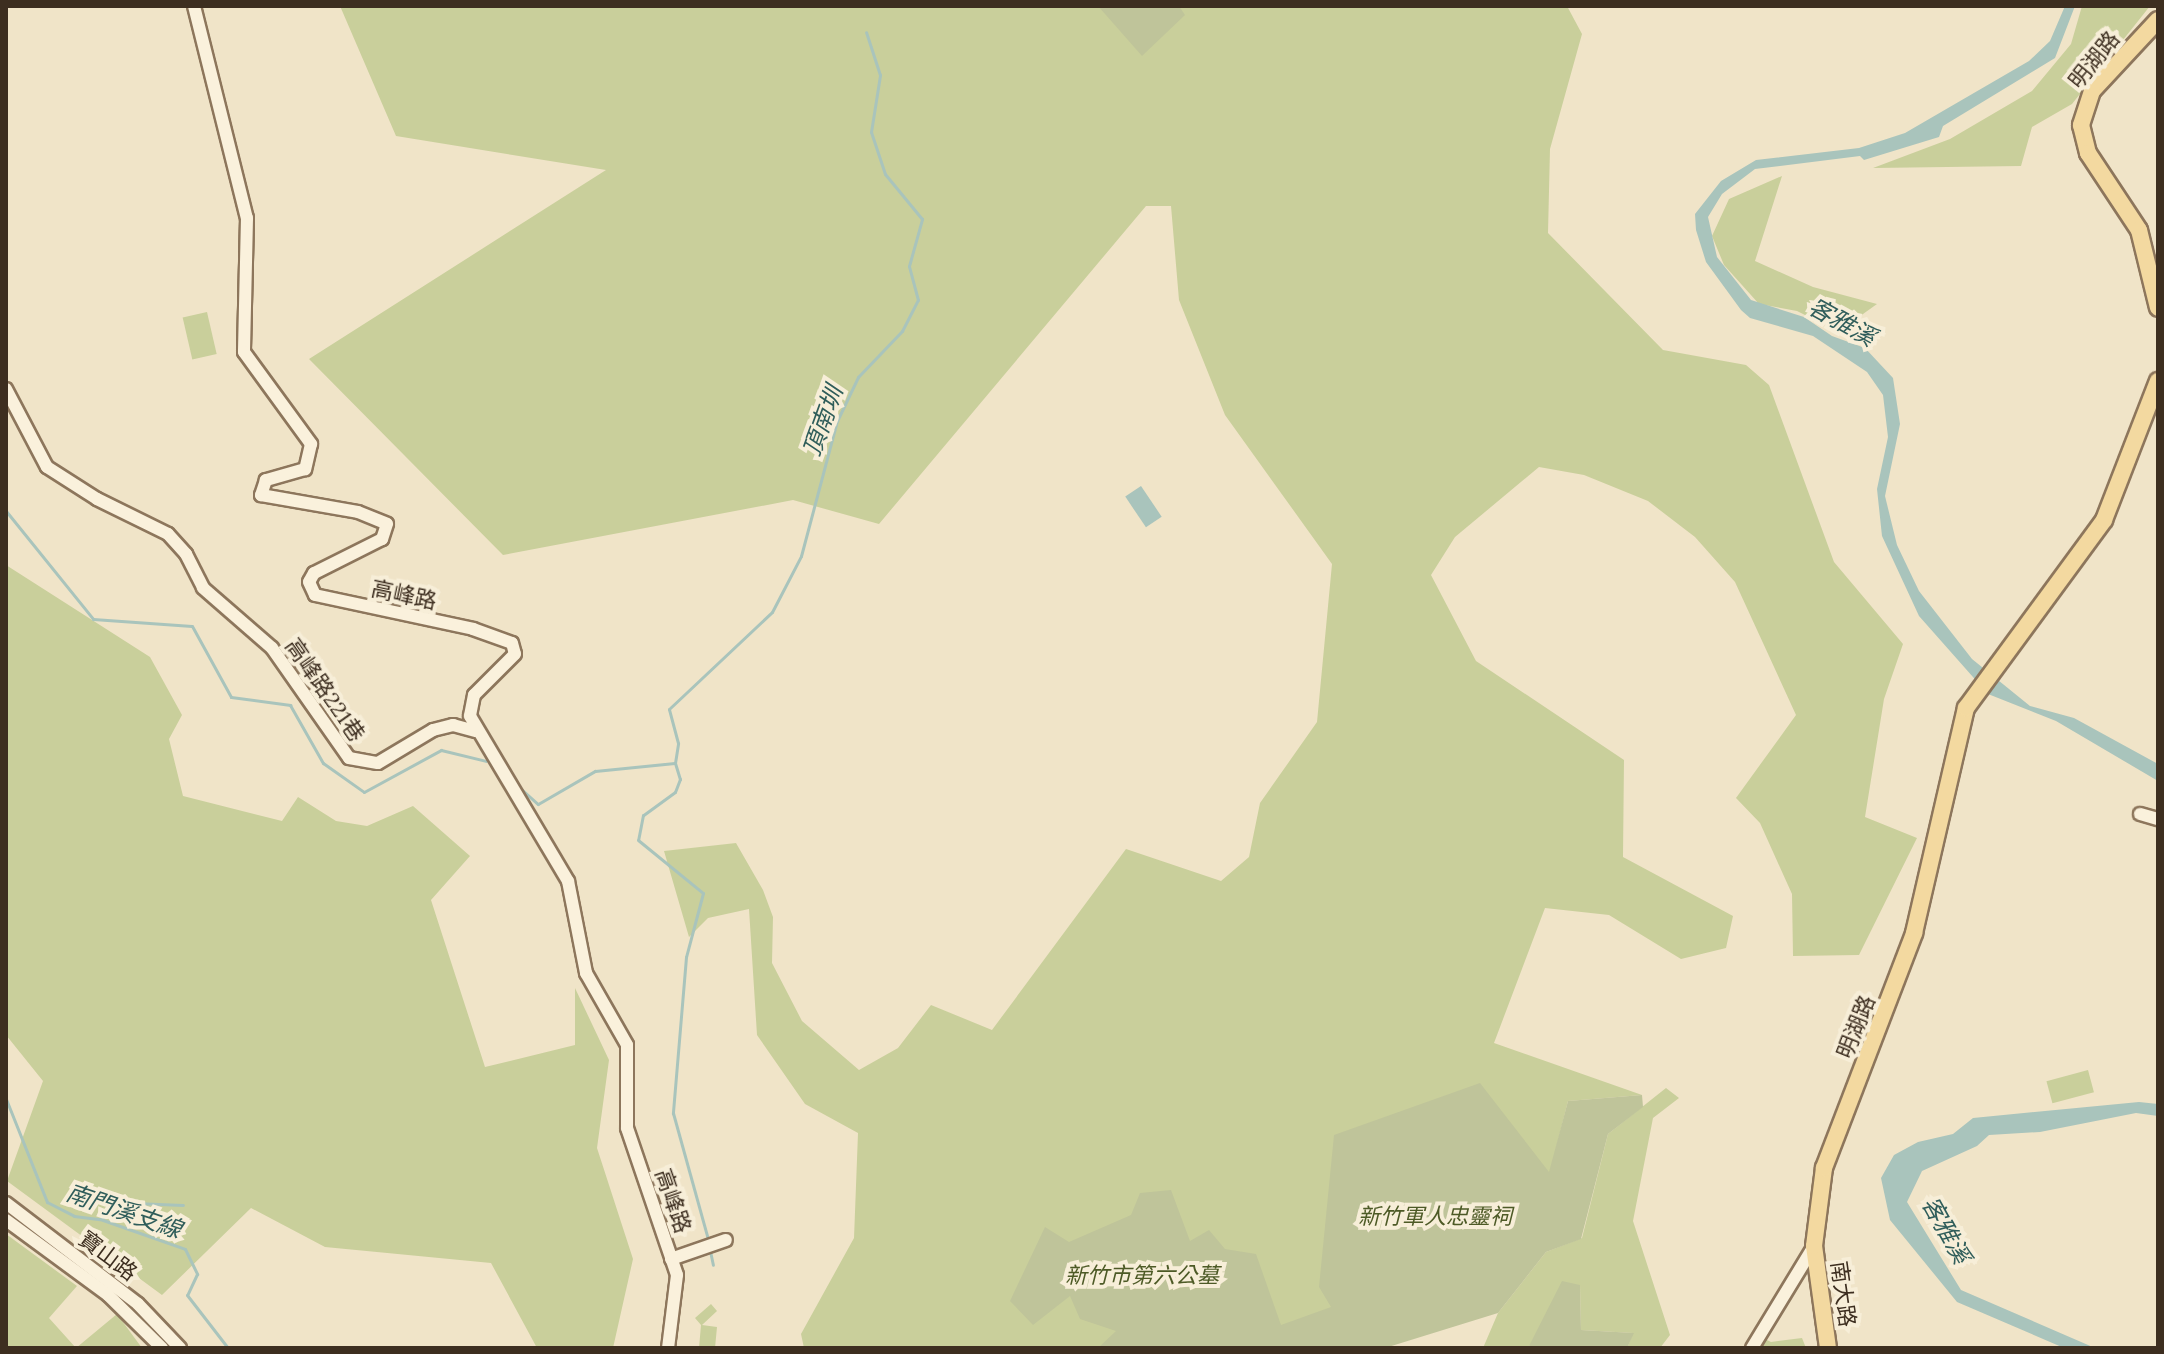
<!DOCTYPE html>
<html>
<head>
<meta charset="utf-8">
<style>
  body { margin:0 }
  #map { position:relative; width:2164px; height:1354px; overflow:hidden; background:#f0e4c8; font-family:Lora,"Noto Sans TC",serif }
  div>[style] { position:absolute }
  .green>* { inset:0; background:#c9cf9b; transform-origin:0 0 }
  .cemetery>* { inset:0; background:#bfc49a }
  .water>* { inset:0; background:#a9c4bc; transform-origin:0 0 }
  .stream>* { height:3px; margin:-1.5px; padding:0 1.5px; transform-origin:1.5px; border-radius:1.5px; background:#a9c4bc }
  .roads { filter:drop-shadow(2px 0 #8d765c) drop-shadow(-2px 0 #8d765c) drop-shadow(0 2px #8d765c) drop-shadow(0 -2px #8d765c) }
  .minor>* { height:12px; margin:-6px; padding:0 6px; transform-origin:6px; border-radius:6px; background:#faf1dc }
  .major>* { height:16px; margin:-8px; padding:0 8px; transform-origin:8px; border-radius:8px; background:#f3d9a0 }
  span { translate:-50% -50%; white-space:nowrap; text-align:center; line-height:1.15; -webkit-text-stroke:8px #f7eed8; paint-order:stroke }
  .street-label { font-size:22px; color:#3d2e20 }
  .park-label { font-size:22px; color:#4d5a26; font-style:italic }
  .water-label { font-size:24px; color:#2f5d5a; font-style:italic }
  .frame { position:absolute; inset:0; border:8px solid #3d2e20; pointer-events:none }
</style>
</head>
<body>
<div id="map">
  <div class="green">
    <i style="clip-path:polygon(340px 6px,1567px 6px,1582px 34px,1550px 149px,1548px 233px,1663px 350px,1746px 365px,1769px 385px,1834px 562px,1903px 644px,1884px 699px,1865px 817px,1917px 838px,1859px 955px,1793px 956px,1792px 894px,1760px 823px,1736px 798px,1796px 715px,1735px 582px,1695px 537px,1648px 501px,1584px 475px,1539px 467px,1455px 537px,1431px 575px,1476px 661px,1624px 760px,1623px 857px,1733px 916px,1726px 948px,1681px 959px,1609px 915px,1545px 908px,1494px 1043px,1642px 1095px,1568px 1101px,1550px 1172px,1357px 1348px,804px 1348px,801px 1334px,854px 1238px,858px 1133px,805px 1104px,757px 1035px,749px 909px,708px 918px,689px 937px,664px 851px,736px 843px,763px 890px,773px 917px,772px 963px,802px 1021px,859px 1070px,898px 1048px,931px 1005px,992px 1030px,1126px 849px,1221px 881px,1249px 857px,1260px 803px,1317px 722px,1332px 564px,1225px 415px,1179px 300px,1171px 206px,1146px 206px,879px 524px,793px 500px,503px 555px,309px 359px,606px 170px,396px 136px)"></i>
    <i style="clip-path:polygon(2082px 6px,2150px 6px,2072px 104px,2032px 127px,2021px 166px,1873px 168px,1950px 139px,2032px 91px,2071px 44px)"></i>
    <i style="clip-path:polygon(1782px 176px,1755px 261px,1813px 287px,1877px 304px,1856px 319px,1817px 321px,1797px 311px,1759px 304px,1724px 265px,1712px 236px,1729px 199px)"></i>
    <i style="left:207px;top:312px;width:43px;height:25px;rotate:77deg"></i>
    <i style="clip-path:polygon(6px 565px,150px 657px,182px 715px,169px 739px,183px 796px,282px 821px,298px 797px,336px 821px,367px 826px,413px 806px,470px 856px,431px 900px,485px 1067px,575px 1045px,575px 988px,609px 1060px,597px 1148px,633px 1259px,613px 1348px,537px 1348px,491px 1263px,325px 1247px,251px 1208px,162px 1295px,7px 1181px,43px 1081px,6px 1035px)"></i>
    <i style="left:2088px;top:1070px;width:23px;height:43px;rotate:75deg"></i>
    <i style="clip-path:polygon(1666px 1088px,1679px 1098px,1653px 1118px,1633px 1221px,1670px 1335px,1660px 1348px,1627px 1348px,1633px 1333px,1581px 1330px,1580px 1285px,1529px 1346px,1483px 1348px,1498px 1313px,1546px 1252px,1582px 1238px,1608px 1134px)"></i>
    <i style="clip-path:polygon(6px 1234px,77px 1286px,49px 1318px,76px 1348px,117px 1314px,142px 1348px,6px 1348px)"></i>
    <i style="clip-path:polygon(711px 1304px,717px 1311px,702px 1325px,717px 1327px,715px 1348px,699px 1348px,701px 1325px,695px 1318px)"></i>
    <i style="clip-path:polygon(1763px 1338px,1771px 1342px,1802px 1338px,1806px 1348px,1758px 1348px)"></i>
  </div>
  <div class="cemetery">
    <i style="clip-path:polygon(1098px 6px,1179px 6px,1185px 15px,1142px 56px)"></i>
    <i style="clip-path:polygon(1480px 1083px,1549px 1172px,1568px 1101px,1642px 1095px,1643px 1107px,1608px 1134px,1581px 1239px,1546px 1252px,1498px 1313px,1385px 1348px,1098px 1348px,1116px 1331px,1080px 1319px,1070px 1296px,1033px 1325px,1010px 1301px,1045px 1227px,1069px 1242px,1131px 1215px,1140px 1193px,1171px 1190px,1190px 1241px,1209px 1230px,1225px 1249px,1256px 1254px,1281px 1325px,1331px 1307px,1319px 1287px,1334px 1135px)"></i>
    <i style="clip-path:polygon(1562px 1281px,1580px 1285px,1581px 1330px,1634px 1333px,1627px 1348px,1506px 1348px,1529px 1346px)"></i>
  </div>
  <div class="water">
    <i style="clip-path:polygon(2065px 6px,2075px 6px,2055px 58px,1943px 126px,1939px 137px,1864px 160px,1860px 156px,1755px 169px,1722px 194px,1708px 217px,1717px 257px,1751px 300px,1804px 317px,1832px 336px,1865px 348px,1893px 378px,1900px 424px,1885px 496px,1897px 545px,1919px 591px,1972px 659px,2030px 706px,2074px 718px,2158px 764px,2158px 781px,2056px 721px,1988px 694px,1919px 616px,1882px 536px,1877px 489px,1888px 437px,1883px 395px,1867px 372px,1813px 336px,1750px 318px,1741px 310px,1706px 262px,1696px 230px,1695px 214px,1721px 181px,1756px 160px,1859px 148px,1905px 133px,2029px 61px,2050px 41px)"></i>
    <i style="left:1141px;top:486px;width:37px;height:19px;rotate:56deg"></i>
    <i style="clip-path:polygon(2139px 1102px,2158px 1104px,2158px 1116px,2136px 1113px,2040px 1132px,1989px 1135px,1977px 1146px,1922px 1171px,1907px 1202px,1961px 1290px,2095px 1348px,2064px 1348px,1957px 1302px,1890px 1220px,1881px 1178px,1894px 1155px,1918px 1142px,1953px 1134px,1973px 1118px)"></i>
  </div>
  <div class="stream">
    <i style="left:6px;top:511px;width:139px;rotate:51.1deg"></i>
    <i style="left:93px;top:619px;width:99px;rotate:4deg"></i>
    <i style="left:192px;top:626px;width:81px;rotate:61.2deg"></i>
    <i style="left:231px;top:697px;width:60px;rotate:7.7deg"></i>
    <i style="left:290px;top:705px;width:67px;rotate:60.4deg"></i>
    <i style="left:323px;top:763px;width:50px;rotate:35.3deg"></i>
    <i style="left:364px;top:792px;width:88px;rotate:-28.6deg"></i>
    <i style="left:441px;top:750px;width:46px;rotate:13.7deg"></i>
    <i style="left:675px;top:763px;width:20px;rotate:-81deg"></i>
    <i style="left:678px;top:743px;width:35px;rotate:-105deg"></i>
    <i style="left:669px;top:709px;width:141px;rotate:-43.3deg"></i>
    <i style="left:772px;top:612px;width:63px;rotate:-62.6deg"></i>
    <i style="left:801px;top:556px;width:140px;rotate:-75.1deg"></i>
    <i style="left:837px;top:421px;width:49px;rotate:-64.5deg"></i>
    <i style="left:858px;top:377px;width:64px;rotate:-46.3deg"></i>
    <i style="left:902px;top:331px;width:35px;rotate:-63deg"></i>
    <i style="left:918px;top:300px;width:35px;rotate:-105deg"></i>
    <i style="left:909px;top:266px;width:49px;rotate:-74.5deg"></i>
    <i style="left:922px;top:219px;width:58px;rotate:-129.4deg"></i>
    <i style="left:885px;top:174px;width:44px;rotate:-108.4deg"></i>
    <i style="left:871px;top:132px;width:58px;rotate:-81deg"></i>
    <i style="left:880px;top:75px;width:45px;rotate:-108deg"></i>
    <i style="left:520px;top:788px;width:24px;rotate:42deg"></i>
    <i style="left:538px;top:804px;width:66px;rotate:-30.1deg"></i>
    <i style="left:595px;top:771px;width:80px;rotate:-5.7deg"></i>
    <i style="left:675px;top:763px;width:17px;rotate:73deg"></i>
    <i style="left:680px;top:779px;width:14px;rotate:111deg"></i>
    <i style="left:675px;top:792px;width:39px;rotate:144deg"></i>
    <i style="left:643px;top:815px;width:25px;rotate:101deg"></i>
    <i style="left:638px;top:840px;width:84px;rotate:39.2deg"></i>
    <i style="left:703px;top:893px;width:66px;rotate:104.9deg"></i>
    <i style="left:686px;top:957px;width:157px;rotate:94.8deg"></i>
    <i style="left:673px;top:1113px;width:135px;rotate:74.5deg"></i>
    <i style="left:6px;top:1099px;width:111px;rotate:68.3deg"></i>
    <i style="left:47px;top:1202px;width:30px;rotate:27deg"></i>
    <i style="left:74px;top:1216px;width:26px;rotate:7deg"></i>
    <i style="left:100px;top:1219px;width:90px;rotate:19.4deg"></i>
    <i style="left:185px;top:1249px;width:28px;rotate:64deg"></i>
    <i style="left:197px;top:1274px;width:23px;rotate:115deg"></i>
    <i style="left:187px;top:1295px;width:67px;rotate:52.3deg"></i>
    <i style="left:100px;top:1219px;width:38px;rotate:-25deg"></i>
    <i style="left:134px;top:1203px;width:49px;rotate:2.3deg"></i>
    <i style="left:710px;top:1251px;width:14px;rotate:78deg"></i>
  </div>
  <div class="roads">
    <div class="minor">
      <i style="left:194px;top:6px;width:219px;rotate:76deg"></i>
      <i style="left:247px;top:218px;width:134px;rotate:91.3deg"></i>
      <i style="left:244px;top:352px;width:114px;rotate:53.9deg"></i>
      <i style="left:311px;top:444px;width:26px;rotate:103deg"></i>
      <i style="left:305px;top:469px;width:41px;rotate:164.2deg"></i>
      <i style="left:266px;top:480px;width:16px;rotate:108deg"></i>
      <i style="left:261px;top:495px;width:98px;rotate:9.9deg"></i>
      <i style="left:358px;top:512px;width:31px;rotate:22deg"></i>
      <i style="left:387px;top:524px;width:16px;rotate:108deg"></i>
      <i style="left:382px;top:539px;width:76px;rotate:153.4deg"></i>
      <i style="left:314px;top:573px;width:10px;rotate:119deg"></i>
      <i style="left:309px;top:582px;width:14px;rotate:65deg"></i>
      <i style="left:315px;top:595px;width:162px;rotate:12.1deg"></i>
      <i style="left:473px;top:629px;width:41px;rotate:19.7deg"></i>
      <i style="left:512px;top:643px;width:11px;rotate:75deg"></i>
      <i style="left:515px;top:654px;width:58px;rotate:135deg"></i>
      <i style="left:474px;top:695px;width:21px;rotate:101deg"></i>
      <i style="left:470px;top:716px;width:192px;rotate:59.3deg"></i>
      <i style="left:568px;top:881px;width:94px;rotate:78.9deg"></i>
      <i style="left:586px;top:973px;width:83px;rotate:60.3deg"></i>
      <i style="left:627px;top:1045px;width:83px;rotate:90deg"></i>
      <i style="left:627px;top:1128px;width:155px;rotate:71.2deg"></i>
      <i style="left:677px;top:1275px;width:74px;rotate:97deg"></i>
      <i style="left:6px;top:389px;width:88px;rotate:62.3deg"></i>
      <i style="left:47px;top:467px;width:59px;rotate:32.6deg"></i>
      <i style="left:97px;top:499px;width:79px;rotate:26.2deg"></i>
      <i style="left:168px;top:534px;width:27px;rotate:48deg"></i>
      <i style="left:186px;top:554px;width:38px;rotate:63deg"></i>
      <i style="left:203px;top:588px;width:91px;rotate:41deg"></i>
      <i style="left:272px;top:648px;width:134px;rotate:55deg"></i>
      <i style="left:349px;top:758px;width:29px;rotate:10deg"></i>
      <i style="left:378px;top:763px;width:64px;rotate:-31deg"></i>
      <i style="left:433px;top:730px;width:21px;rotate:-14deg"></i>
      <i style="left:453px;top:725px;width:23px;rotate:15deg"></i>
      <i style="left:2140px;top:814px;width:19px;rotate:16deg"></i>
      <i style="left:6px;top:1203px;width:166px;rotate:37.4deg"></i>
      <i style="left:138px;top:1304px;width:61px;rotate:46.3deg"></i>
      <i style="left:6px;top:1220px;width:127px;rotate:36.3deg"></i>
      <i style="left:108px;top:1295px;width:76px;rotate:44.5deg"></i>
      <i style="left:671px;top:1259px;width:58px;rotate:-19.1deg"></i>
      <i style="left:1752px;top:1348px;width:119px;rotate:-58.7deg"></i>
    </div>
    <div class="major">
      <i style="left:2158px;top:20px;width:97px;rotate:132.9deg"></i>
      <i style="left:2092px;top:91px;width:36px;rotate:108deg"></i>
      <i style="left:2081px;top:125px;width:29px;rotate:76deg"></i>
      <i style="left:2088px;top:153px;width:92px;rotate:56.5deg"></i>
      <i style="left:2139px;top:230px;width:80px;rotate:76.3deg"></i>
      <i style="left:1828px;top:1348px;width:103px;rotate:-97.8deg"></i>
      <i style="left:1814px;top:1246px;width:79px;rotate:-82.7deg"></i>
      <i style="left:1824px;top:1168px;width:252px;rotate:-69deg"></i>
      <i style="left:1914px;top:933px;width:231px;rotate:-77deg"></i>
      <i style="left:1966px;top:708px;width:233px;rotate:-53.7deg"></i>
      <i style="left:2104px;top:520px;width:149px;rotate:-68.8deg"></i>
    </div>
  </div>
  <div class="street-label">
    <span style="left:2094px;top:60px;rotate:-51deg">明湖路</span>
    <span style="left:404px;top:595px;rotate:12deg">高峰路</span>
    <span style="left:325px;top:690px;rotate:55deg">高峰路221巷</span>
    <span style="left:1856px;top:1027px;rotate:-68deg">明湖路</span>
    <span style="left:673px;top:1201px;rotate:71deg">高峰路</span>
    <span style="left:108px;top:1256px;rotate:37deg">寶山路</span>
    <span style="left:1843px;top:1294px;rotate:82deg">南大路</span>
  </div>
  <div class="park-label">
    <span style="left:1435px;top:1217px">新竹軍人忠靈祠</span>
    <span style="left:1142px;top:1276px">新竹市第六公墓</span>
  </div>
  <div class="water-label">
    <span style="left:1842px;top:322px;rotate:29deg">客雅溪</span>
    <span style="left:823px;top:421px;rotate:-70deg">頂南圳</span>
    <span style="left:124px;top:1211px;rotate:19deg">南門溪支線</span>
    <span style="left:1946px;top:1230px;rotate:61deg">客雅溪</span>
  </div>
  <div class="frame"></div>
</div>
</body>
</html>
